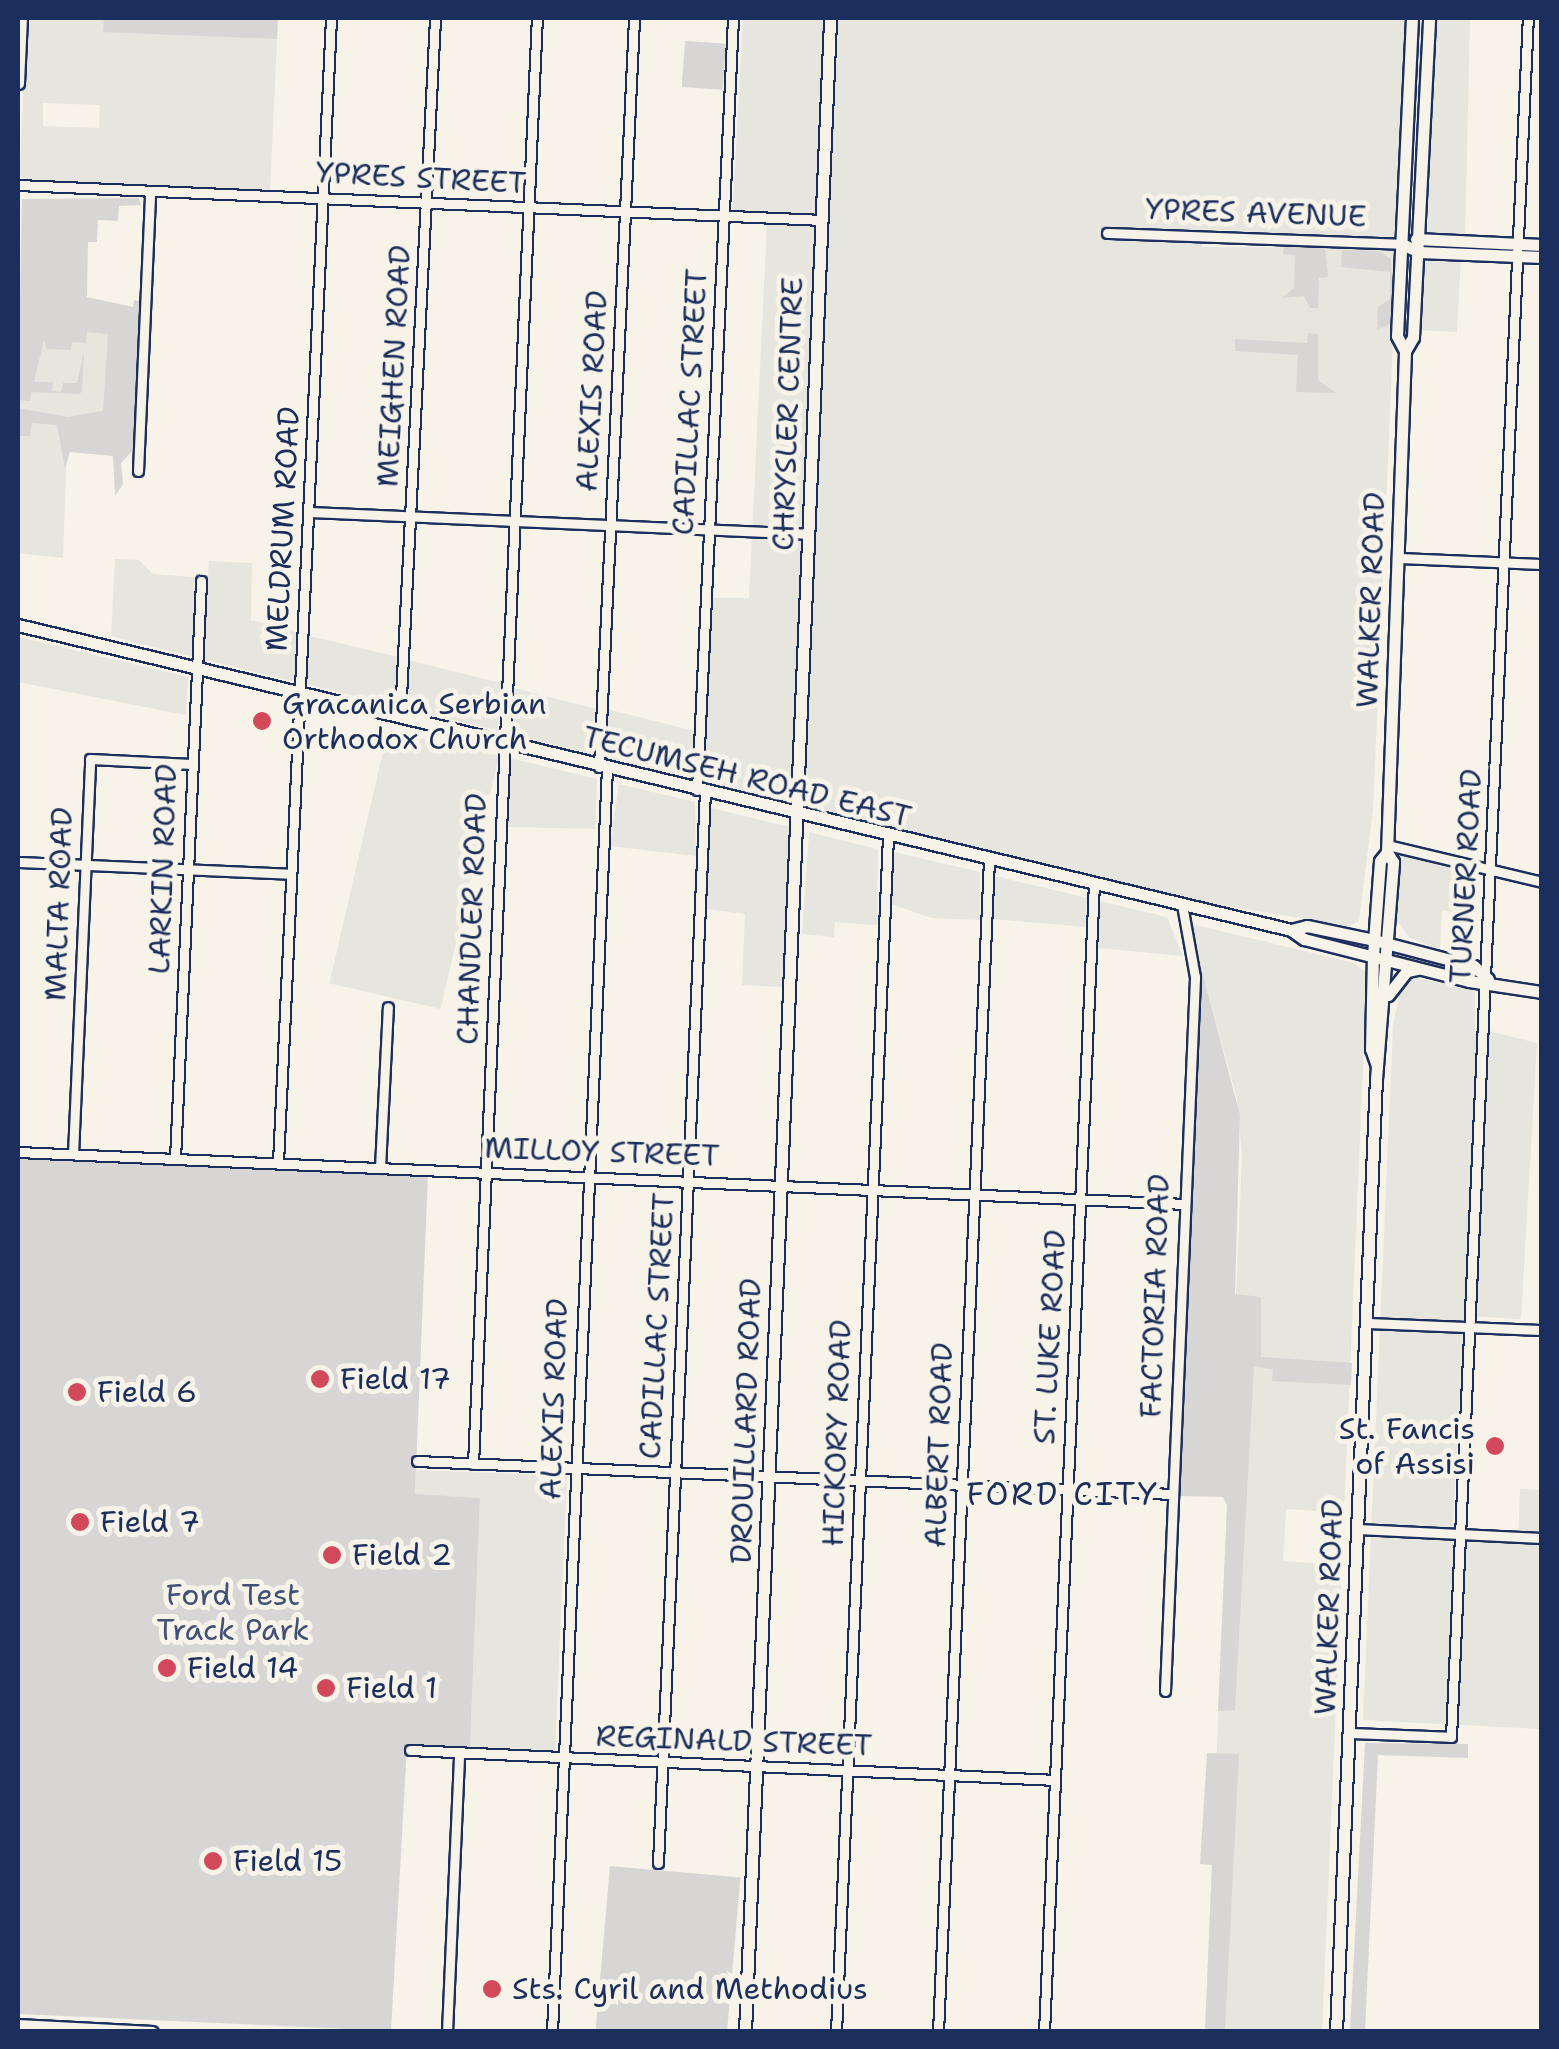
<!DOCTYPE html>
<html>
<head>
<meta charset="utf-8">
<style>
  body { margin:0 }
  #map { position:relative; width:1559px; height:2049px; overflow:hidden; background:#f7f3e8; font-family:"Shantell Sans",sans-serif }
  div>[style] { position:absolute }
  .built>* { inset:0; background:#e6e5de; transform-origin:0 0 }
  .green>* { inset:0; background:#d7d6d4; transform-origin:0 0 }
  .roads { filter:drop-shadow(2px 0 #1b2f5e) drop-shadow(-2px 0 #1b2f5e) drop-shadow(0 2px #1b2f5e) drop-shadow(0 -2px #1b2f5e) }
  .street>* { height:9px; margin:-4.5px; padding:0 4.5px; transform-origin:4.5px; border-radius:4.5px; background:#f7f3e8 }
  .secondary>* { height:11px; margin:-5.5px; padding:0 5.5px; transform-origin:5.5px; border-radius:5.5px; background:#f7f3e8 }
  .dots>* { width:28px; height:28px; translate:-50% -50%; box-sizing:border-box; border:5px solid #f7f3e8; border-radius:50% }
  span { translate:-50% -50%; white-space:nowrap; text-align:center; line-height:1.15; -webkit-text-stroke:10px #f7f3e8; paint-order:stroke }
  .street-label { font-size:30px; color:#1b2f5e }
  .poi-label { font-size:30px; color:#1b2f5e }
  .left { translate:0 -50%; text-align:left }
  .right { translate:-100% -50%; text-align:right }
  .park-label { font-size:30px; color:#415076 }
  .neighbourhood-label { font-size:32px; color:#1b2f5e; letter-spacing:2.5px }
  .frame { position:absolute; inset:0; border:20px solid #1b2f5e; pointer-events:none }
</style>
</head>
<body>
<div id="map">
  <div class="built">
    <i style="clip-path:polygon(evenodd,26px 18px,278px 18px,270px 191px,26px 180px,20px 175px,26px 18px,43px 103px,100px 105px,99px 128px,43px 126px,43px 103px)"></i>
    <i style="clip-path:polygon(743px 18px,1470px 18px,1465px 238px,1428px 236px,1427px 133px,1405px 129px,1397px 239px,1203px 229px,1202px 247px,1397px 248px,1373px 810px,1359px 921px,1349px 926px,1201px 902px,702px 781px,710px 598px,749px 598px,767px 224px,732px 221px)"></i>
    <i style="left:1423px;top:255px;width:38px;height:75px;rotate:3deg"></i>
    <i style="clip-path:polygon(18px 326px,112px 331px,108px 417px,68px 417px,63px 558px,18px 553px)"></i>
    <i style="clip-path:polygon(115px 559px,139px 560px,153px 574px,194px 577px,193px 657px,111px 636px)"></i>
    <i style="clip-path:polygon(209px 561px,252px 563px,251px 620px,299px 633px,296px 682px,202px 659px)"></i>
    <i style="clip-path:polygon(309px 636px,403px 658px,398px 707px,307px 684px)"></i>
    <i style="clip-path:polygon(18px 637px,188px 677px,186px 715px,18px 682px)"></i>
    <i style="clip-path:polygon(408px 660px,501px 683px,498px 730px,407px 710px)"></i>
    <i style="clip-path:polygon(510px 687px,597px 709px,596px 755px,509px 734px)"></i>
    <i style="clip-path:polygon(607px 709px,694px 731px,693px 779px,605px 758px)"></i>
    <i style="left:388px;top:730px;width:114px;height:260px;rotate:13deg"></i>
    <i style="clip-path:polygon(509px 758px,597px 779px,595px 829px,506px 827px)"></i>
    <i style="clip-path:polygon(619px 784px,695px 802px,696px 856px,610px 846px)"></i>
    <i style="clip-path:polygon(711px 808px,790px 827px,782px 987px,742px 985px,745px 914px,706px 909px)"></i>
    <i style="clip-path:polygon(809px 832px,878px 849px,877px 925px,835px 922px,834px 937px,802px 934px)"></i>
    <i style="clip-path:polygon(1397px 851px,1466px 868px,1464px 915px,1442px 910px,1440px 949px,1410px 938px,1395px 918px)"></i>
    <i style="clip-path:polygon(894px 852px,980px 872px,980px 920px,931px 918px,891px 904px)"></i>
    <i style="clip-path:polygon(995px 876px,1087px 898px,1085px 927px,993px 919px)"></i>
    <i style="clip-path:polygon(1100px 901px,1167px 917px,1183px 956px,1098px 948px)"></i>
    <i style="clip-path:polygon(1188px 923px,1354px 963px,1367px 973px,1344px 1513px,1286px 1509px,1283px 1561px,1342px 1565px,1322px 2031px,1205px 2031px,1242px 1156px,1237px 1098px)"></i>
    <i style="clip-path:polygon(1414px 977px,1475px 991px,1475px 1035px,1489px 1031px,1537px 1043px,1521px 1319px,1464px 1316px,1452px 1537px,1518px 1543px,1520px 1489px,1541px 1490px,1541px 1729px,1363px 1720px,1393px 1026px,1402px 981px)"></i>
    <i style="clip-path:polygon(416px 1470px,567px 1476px,555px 1750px,470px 1747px,480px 1498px,415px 1495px)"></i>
  </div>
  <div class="green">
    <i style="clip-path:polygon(104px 18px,278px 18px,277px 39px,103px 32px)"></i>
    <i style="left:685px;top:41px;width:41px;height:46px;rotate:4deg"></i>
    <i style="clip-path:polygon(139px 198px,141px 205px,119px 206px,118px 221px,98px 220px,97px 242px,88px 242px,87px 297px,133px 307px,134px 300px,141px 301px,135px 448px,121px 463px,123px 484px,115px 496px,113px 456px,70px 452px,65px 469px,57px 425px,32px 423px,30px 436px,18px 436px,18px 408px,68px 417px,103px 411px,108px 334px,87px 332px,86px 343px,72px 342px,71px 350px,47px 349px,44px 339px,34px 382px,53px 382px,52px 391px,61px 392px,63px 383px,77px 383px,84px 351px,82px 392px,78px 394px,31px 392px,30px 401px,18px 400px,22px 199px)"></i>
    <i style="clip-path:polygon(1284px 247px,1325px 247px,1328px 277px,1319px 278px,1318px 308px,1310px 308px,1304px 296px,1282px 298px,1294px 288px,1295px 255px,1283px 254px)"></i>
    <i style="clip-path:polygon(1342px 250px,1379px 251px,1391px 259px,1394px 322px,1377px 330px,1378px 307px,1390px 299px,1390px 272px,1341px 267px)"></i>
    <i style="clip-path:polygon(1308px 333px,1318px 334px,1318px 380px,1336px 393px,1296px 392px,1298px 355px,1235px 351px,1235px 339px,1307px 343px)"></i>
    <i style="clip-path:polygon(1200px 964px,1240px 1115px,1235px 1294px,1261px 1297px,1261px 1357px,1352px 1363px,1351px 1385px,1272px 1381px,1273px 1369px,1254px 1367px,1235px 1710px,1218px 1711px,1227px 1505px,1223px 1497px,1179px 1496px)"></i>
    <i style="clip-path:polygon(18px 1155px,428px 1174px,415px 1494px,480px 1498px,470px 1747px,407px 1745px,391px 2031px,18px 2014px)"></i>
    <i style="clip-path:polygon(1365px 1743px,1468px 1744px,1468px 1758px,1378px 1755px,1365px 2031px,1350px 2031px)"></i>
    <i style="clip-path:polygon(1207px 1753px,1239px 1754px,1225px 2031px,1205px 2031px,1212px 1865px,1200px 1864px)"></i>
    <i style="left:610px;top:1866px;width:131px;height:165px;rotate:5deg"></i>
  </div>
  <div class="roads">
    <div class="street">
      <i style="left:18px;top:185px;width:805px;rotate:2.49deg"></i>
      <i style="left:1107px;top:233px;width:295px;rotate:2.1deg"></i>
      <i style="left:138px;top:471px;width:280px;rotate:-87.5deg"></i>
      <i style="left:309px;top:512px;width:499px;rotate:2.5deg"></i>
      <i style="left:1398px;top:558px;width:144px;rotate:2.4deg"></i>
      <i style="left:400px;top:717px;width:700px;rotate:-87.13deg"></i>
      <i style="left:599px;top:767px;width:750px;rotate:-87.32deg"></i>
      <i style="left:697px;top:790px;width:773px;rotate:-87.33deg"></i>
      <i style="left:1387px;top:845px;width:159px;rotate:13.4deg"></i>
      <i style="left:18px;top:862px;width:273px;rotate:2.5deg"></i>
      <i style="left:18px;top:1152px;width:1167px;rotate:2.55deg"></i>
      <i style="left:73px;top:1154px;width:395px;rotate:-87.5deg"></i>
      <i style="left:90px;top:759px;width:102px;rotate:2.8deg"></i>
      <i style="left:175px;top:1159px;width:579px;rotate:-87.42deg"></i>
      <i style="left:278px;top:1163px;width:1146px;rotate:-87.35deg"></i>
      <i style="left:380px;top:1168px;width:161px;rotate:-87.2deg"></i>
      <i style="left:1366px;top:1323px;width:176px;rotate:2.3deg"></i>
      <i style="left:417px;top:1461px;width:756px;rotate:2.5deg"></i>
      <i style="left:473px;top:1464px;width:1447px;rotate:-87.47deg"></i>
      <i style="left:1357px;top:1529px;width:185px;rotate:2.8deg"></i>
      <i style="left:1165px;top:1691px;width:715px;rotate:-87.59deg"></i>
      <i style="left:1195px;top:977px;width:73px;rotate:-100.2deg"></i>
      <i style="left:1349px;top:1733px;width:102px;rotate:2.2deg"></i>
      <i style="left:1451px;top:1737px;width:1721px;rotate:-87.44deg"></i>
      <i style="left:410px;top:1750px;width:646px;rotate:2.66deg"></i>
      <i style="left:658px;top:1863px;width:1072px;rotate:-87.49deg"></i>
      <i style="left:447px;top:2032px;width:278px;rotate:-87.5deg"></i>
      <i style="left:552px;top:2032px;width:1265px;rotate:-87.51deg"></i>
      <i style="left:836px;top:2032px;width:1196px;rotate:-87.51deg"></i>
      <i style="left:938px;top:2032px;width:1172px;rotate:-87.51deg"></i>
      <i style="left:1044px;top:2032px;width:1149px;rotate:-87.51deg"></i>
    </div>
    <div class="secondary">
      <i style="left:18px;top:83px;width:65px;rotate:-87.4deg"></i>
      <i style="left:1416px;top:239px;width:126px;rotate:2.7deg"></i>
      <i style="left:1402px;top:244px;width:19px;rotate:25deg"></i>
      <i style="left:1419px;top:252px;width:123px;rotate:2.3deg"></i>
      <i style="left:1405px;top:351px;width:17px;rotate:-118deg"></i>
      <i style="left:1397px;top:336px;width:318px;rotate:-87.3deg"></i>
      <i style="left:18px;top:625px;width:1309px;rotate:13.47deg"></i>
      <i style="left:1291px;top:930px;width:16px;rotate:35deg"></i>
      <i style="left:1304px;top:939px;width:170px;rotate:14.3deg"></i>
      <i style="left:1469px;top:981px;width:74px;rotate:8.6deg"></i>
      <i style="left:1291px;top:930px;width:16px;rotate:-14deg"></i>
      <i style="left:1307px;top:926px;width:68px;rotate:11.8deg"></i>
      <i style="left:1374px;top:940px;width:103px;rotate:14.6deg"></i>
      <i style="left:1474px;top:966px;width:19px;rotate:43deg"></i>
      <i style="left:1388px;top:995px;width:31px;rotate:-52deg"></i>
      <i style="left:1407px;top:971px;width:10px;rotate:-11deg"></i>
      <i style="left:1377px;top:1066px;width:18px;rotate:-109deg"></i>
      <i style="left:1371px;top:1049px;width:93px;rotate:-88.8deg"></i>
      <i style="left:1373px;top:956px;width:95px;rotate:-85.8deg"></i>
      <i style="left:1380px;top:861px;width:11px;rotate:-52deg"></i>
      <i style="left:18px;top:2025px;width:134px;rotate:3deg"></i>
      <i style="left:745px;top:2032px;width:2016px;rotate:-87.58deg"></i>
      <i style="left:1336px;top:2032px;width:954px;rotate:-87.6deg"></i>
      <i style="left:1376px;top:1079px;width:218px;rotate:-85.5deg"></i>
      <i style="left:1393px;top:862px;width:12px;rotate:-121deg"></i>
      <i style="left:1387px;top:852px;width:501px;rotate:-87.94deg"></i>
      <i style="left:1405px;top:351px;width:16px;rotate:-60deg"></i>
      <i style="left:1413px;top:337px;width:319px;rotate:-87.1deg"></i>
    </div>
  </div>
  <div class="dots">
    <i style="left:262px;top:721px;background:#d1495b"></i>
    <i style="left:320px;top:1379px;background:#d1495b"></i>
    <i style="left:77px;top:1392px;background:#d1495b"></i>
    <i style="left:1495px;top:1446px;background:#d1495b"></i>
    <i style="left:80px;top:1522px;background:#d1495b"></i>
    <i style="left:332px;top:1555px;background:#d1495b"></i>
    <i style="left:167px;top:1668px;background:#d1495b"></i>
    <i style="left:326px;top:1688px;background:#d1495b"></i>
    <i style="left:213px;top:1861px;background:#d1495b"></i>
    <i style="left:492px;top:1989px;background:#d1495b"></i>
  </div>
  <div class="street-label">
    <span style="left:421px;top:178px;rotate:3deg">YPRES STREET</span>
    <span style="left:1256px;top:213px;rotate:2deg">YPRES AVENUE</span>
    <span style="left:394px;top:366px;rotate:-87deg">MEIGHEN ROAD</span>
    <span style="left:592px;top:391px;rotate:-87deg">ALEXIS ROAD</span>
    <span style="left:690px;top:402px;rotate:-87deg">CADILLAC STREET</span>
    <span style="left:788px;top:414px;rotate:-88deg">CHRYSLER CENTRE</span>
    <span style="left:283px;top:529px;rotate:-87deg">MELDRUM ROAD</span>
    <span style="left:1371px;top:600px;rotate:-88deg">WALKER ROAD</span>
    <span style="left:747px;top:777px;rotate:14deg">TECUMSEH ROAD EAST</span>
    <span style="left:163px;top:869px;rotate:-88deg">LARKIN ROAD</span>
    <span style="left:1466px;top:876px;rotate:-87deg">TURNER ROAD</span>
    <span style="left:59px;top:904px;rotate:-88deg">MALTA ROAD</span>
    <span style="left:472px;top:919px;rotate:-88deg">CHANDLER ROAD</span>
    <span style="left:602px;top:1152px;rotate:2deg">MILLOY STREET</span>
    <span style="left:1155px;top:1296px;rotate:-88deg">FACTORIA ROAD</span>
    <span style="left:657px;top:1326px;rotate:-87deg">CADILLAC STREET</span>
    <span style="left:1050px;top:1337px;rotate:-87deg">ST. LUKE ROAD</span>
    <span style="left:554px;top:1399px;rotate:-88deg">ALEXIS ROAD</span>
    <span style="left:746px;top:1421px;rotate:-88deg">DROUILLARD ROAD</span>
    <span style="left:837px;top:1433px;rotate:-88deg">HICKORY ROAD</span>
    <span style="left:939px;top:1445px;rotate:-88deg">ALBERT ROAD</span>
    <span style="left:1329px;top:1607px;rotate:-88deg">WALKER ROAD</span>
    <span style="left:734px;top:1741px;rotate:2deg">REGINALD STREET</span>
  </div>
  <div class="poi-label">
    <span class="left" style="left:282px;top:721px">Gracanica Serbian<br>Orthodox Church</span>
    <span class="left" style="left:340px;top:1379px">Field 17</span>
    <span class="left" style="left:97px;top:1392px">Field 6</span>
    <span class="right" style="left:1475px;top:1446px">St. Fancis<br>of Assisi</span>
    <span class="left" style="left:100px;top:1522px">Field 7</span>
    <span class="left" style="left:352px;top:1555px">Field 2</span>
    <span class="left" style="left:187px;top:1668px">Field 14</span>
    <span class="left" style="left:346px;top:1688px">Field 1</span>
    <span class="left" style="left:233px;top:1861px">Field 15</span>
    <span class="left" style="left:512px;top:1989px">Sts. Cyril and Methodius</span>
  </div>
  <div class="park-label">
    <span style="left:233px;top:1612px">Ford Test<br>Track Park</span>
  </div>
  <div class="neighbourhood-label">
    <span style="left:1063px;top:1494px">FORD CITY</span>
  </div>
  <div class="frame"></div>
</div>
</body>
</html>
